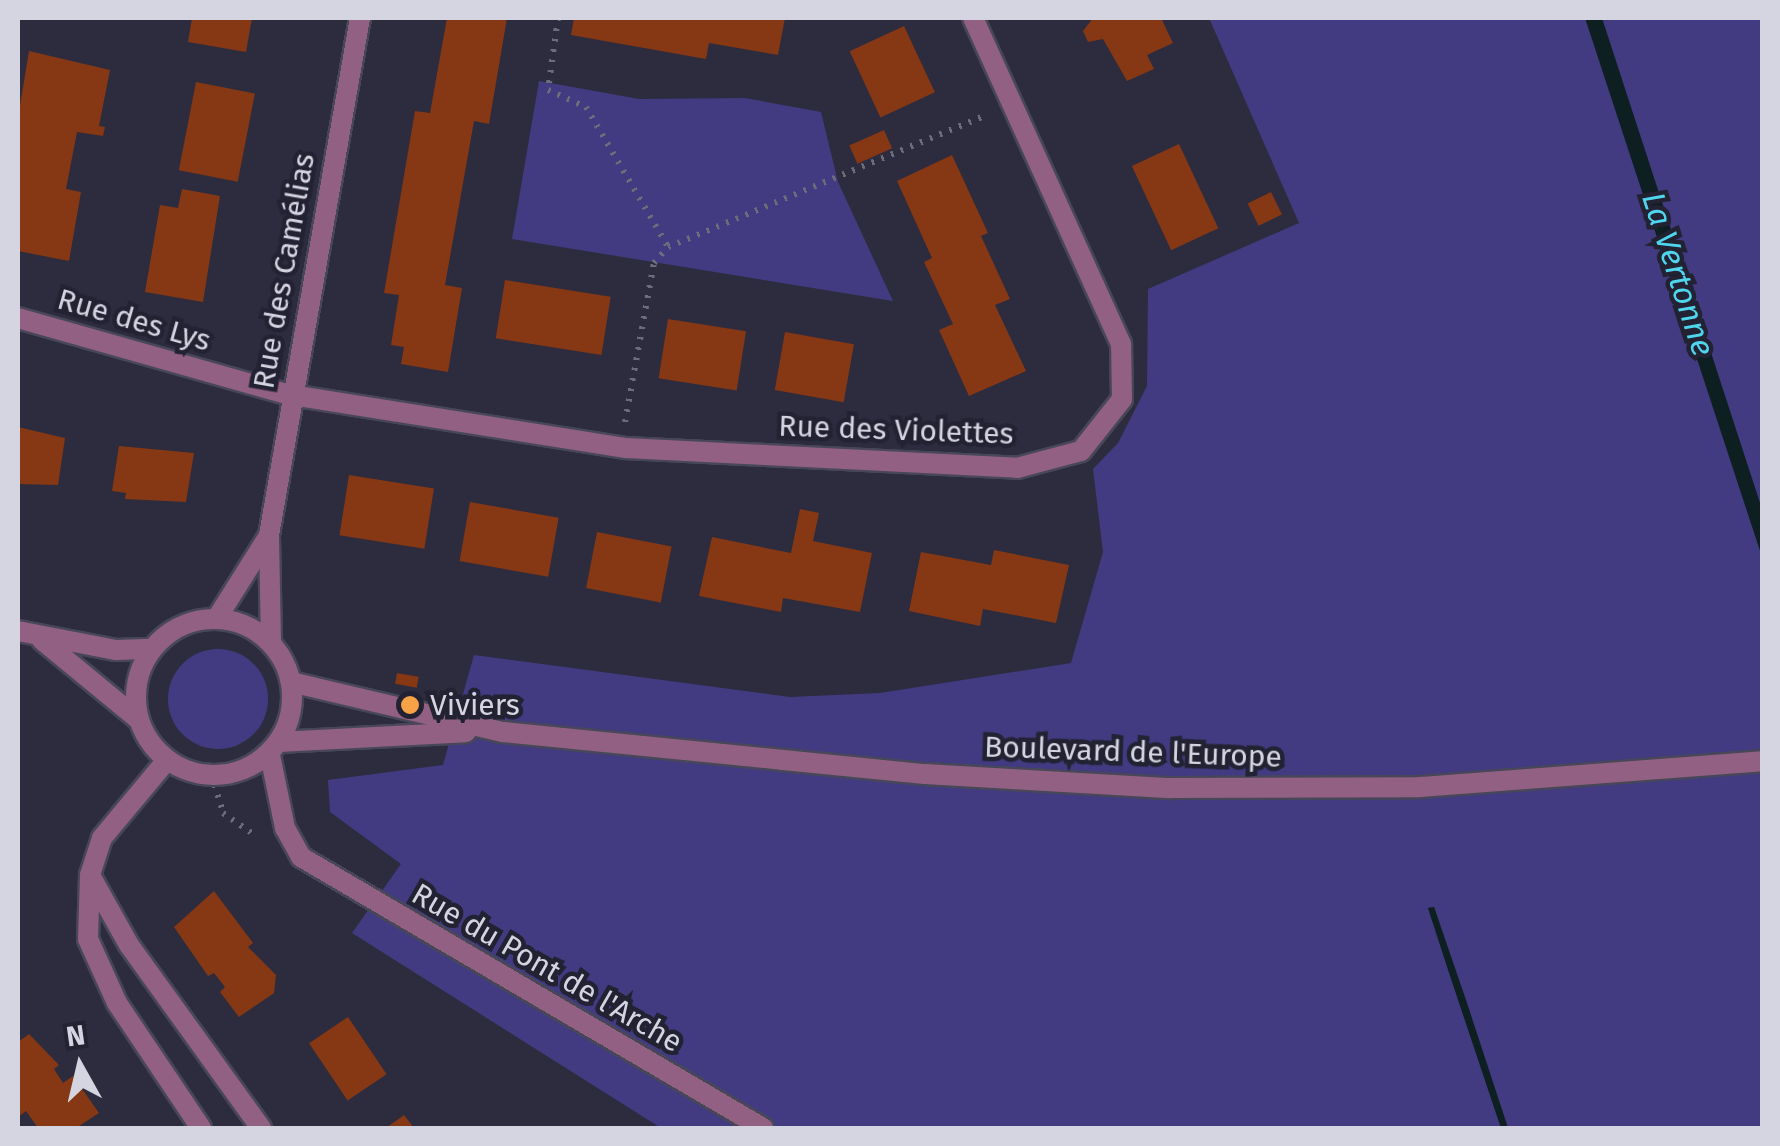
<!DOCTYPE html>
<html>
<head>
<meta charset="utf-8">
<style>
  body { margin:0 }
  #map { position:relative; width:1780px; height:1146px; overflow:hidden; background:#2c2c3e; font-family:"Fira Sans",sans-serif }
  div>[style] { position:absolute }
  .green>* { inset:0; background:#423b82 }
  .round { border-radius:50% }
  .water>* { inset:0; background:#0e1f22 }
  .building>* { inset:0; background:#863713; transform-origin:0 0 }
  .path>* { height:6px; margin-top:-3px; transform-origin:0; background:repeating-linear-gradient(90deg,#6c6c7b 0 2.5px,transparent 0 10.5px) }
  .roads { filter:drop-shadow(2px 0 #474758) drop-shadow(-2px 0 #474758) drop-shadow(0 2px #474758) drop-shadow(0 -2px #474758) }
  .minor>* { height:20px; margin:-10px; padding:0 10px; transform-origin:10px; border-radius:10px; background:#926083 }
  .tertiary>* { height:20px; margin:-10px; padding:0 10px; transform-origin:10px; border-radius:10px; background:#926083 }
  .tertiary>.ring { margin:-10px; padding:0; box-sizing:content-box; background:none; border:20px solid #926083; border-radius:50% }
  .dots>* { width:28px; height:28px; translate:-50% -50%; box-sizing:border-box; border:5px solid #223; border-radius:50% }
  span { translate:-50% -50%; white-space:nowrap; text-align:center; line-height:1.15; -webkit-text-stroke:9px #223; paint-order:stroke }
  .street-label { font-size:30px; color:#d5d5e1 }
  .poi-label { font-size:30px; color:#d5d5e1 }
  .left { translate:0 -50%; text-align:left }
  .water-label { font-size:32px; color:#50d5ee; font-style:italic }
  .frame { position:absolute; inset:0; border:20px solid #d5d5e1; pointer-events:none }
  .north { position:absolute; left:30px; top:1016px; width:100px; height:100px; -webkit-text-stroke:8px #223; paint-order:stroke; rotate:352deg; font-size:28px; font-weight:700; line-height:40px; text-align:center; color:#d5d5e1 }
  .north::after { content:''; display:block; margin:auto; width:35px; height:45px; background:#d5d5e1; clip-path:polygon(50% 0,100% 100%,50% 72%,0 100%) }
</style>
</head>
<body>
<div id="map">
  <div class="green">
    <i style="clip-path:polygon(1209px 18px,1762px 18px,1762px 1128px,1508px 1128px,1434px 907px,1428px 908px,1501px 1128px,661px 1128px,352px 933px,401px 864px,330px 812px,328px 780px,443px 765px,474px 655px,790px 697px,880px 693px,1071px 663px,1103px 552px,1093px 469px,1118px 443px,1147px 386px,1148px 289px,1299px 223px)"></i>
    <i style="clip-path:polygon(539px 81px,639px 99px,745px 98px,821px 112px,838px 182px,893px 301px,512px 239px)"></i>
    <i class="round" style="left:168px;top:649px;width:100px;height:100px"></i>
  </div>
  <div class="water">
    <i style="clip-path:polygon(1585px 18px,1602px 18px,1762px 509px,1762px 557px)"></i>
    <i style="clip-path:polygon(1434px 907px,1466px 1000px,1508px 1128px,1501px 1128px,1451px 979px,1428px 908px)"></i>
  </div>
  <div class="building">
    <i style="clip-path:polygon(192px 18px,252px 18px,246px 52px,188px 42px)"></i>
    <i style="clip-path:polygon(447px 18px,507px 18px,489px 124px,474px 121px,445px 285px,462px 288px,448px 372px,401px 364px,404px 347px,391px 345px,399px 295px,384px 293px,415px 111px,430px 113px)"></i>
    <i style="clip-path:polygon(574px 18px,785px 18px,778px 55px,709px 43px,706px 59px,571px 35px)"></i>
    <i style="clip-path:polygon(1093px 18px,1161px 18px,1173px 43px,1147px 55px,1154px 69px,1127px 81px,1103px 39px,1088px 42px,1083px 31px)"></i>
    <i style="left:904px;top:26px;width:73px;height:60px;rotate:65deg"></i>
    <i style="clip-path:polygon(29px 51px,110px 70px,99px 126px,105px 127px,103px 136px,77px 132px,66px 189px,81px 192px,69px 261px,18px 251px,18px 117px)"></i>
    <i style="left:196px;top:82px;width:60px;height:90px;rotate:11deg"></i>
    <i style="left:884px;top:130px;width:20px;height:38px;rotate:66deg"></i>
    <i style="left:1179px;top:144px;width:93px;height:52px;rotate:65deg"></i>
    <i style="clip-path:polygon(952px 155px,988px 233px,981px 236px,1010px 299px,995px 305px,1026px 371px,969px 396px,939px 330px,953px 324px,924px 262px,932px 258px,897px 181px)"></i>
    <i style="clip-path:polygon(182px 189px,220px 196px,203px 302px,145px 292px,160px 205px,178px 208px)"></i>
    <i style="left:1271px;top:192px;width:25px;height:26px;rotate:64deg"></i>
    <i style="left:505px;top:280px;width:107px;height:59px;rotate:9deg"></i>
    <i style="left:668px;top:319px;width:79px;height:60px;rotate:9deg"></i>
    <i style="left:785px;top:332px;width:70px;height:59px;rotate:10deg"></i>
    <i style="clip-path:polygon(18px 427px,65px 438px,58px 485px,19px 484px)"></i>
    <i style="clip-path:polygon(119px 446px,194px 453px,186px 502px,125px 499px,126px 493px,112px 491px)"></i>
    <i style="left:349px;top:475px;width:86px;height:61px;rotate:9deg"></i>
    <i style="left:470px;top:502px;width:90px;height:60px;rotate:10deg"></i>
    <i style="clip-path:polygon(800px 509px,819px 513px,813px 541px,872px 553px,860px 612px,783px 598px,781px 612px,699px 596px,712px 537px,791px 553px)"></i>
    <i style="left:597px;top:532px;width:76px;height:57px;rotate:11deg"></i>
    <i style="clip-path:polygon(994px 550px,1069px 565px,1056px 623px,983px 609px,980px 626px,909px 611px,921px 552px,991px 565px)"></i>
    <i style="left:397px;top:673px;width:22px;height:11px;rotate:10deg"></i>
    <i style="clip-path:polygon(214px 891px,253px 943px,248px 947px,276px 975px,274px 993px,239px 1017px,220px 992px,225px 987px,214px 973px,208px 976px,174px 927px)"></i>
    <i style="left:348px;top:1017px;width:69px;height:47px;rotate:56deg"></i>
    <i style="clip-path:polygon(29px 1034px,59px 1065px,54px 1069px,63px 1083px,73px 1076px,99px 1113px,76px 1128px,38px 1128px,26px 1111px,18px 1117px,18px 1042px)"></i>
    <i style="clip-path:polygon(404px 1115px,414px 1128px,386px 1128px)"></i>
  </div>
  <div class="path">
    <i style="left:558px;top:18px;width:73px;rotate:97.9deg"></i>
    <i style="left:548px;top:90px;width:42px;rotate:24.1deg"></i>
    <i style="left:586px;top:107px;width:162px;rotate:59.6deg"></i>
    <i style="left:625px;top:422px;width:162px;rotate:-79.7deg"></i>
    <i style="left:654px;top:263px;width:21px;rotate:-49deg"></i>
    <i style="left:668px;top:247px;width:344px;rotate:-22.5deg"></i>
    <i style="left:211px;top:775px;width:40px;rotate:72deg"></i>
    <i style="left:223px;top:813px;width:39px;rotate:35deg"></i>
  </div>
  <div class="roads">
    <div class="minor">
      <i style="left:18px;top:318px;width:284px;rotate:15.8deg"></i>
      <i style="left:291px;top:395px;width:339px;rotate:9deg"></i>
      <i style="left:626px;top:448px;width:392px;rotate:2.9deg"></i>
      <i style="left:1017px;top:468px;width:66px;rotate:-14.9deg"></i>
      <i style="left:1081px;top:451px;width:66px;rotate:-51.7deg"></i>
      <i style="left:1122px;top:399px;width:55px;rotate:-91deg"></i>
      <i style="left:1121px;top:344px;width:358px;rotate:-114.4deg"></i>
      <i style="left:217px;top:618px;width:96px;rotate:-57.8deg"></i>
      <i style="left:271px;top:642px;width:107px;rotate:-91.1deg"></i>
      <i style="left:269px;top:535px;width:525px;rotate:-80.02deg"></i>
      <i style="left:270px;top:755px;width:75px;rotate:78.4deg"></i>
      <i style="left:285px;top:828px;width:33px;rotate:61deg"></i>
      <i style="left:301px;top:857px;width:536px;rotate:30.4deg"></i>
      <i style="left:167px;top:760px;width:102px;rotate:129.8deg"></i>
      <i style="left:102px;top:838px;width:39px;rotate:108deg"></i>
      <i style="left:90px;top:875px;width:64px;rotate:91.8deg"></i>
      <i style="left:88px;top:939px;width:70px;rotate:65.6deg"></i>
      <i style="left:117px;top:1003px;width:151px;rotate:56.1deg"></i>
      <i style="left:91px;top:877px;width:78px;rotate:60.8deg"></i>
      <i style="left:129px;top:945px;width:226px;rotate:54.2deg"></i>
    </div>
    <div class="tertiary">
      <i class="ring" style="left:136px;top:619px;width:136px;height:136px"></i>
      <i style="left:18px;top:631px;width:100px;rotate:11deg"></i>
      <i style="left:116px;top:650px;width:36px;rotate:-2deg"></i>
      <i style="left:42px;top:640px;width:124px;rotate:39.5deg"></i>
      <i style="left:291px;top:682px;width:218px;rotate:13.3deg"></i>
      <i style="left:503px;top:732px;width:424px;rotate:5.7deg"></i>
      <i style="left:925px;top:774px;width:246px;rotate:3.3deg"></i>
      <i style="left:1171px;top:788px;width:249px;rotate:-0.2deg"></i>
      <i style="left:1420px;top:787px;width:343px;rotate:-4.3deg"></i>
      <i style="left:278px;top:742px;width:188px;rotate:-3deg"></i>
    </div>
  </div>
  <div class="dots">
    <i style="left:410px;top:705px;background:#f6a246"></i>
  </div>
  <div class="street-label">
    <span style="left:284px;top:271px;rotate:-80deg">Rue des Camélias</span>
    <span style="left:134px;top:320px;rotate:16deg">Rue des Lys</span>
    <span style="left:896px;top:430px;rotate:2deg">Rue des Violettes</span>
    <span style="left:1133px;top:752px;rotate:2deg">Boulevard de l'Europe</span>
    <span style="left:547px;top:968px;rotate:30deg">Rue du Pont de l'Arche</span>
  </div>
  <div class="poi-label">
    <span class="left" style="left:430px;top:705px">Viviers</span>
  </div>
  <div class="water-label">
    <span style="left:1678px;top:274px;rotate:72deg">La Vertonne</span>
  </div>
  <div class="frame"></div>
  <div class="north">N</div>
</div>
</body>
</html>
